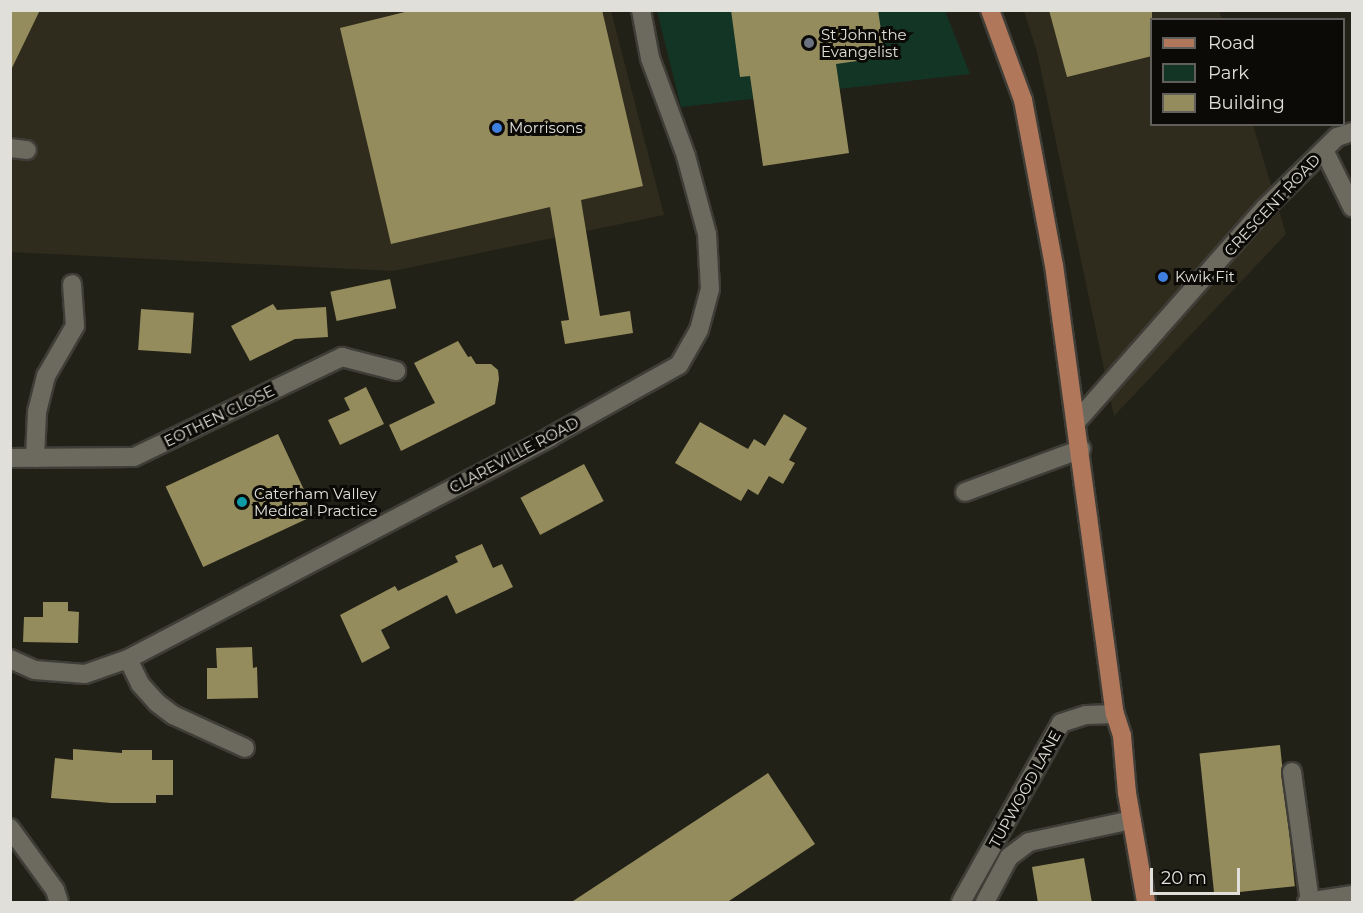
<!DOCTYPE html>
<html>
<head>
<meta charset="utf-8">
<style>
  body { margin:0 }
  #map { position:relative; width:1363px; height:913px; overflow:hidden; background:#222117; font-family:Montserrat,sans-serif }
  div>[style] { position:absolute }
  .built>* { inset:0; background:#2f2c1d }
  .green>* { inset:0; background:#133526 }
  .building>* { inset:0; background:#958c5d; transform-origin:0 0 }
  .roads { filter:drop-shadow(2px 0 #3f3d37) drop-shadow(-2px 0 #3f3d37) drop-shadow(0 2px #3f3d37) drop-shadow(0 -2px #3f3d37) }
  .minor>* { height:18px; margin:-9px; padding:0 9px; transform-origin:9px; border-radius:9px; background:#6c6a5f }
  .major>* { height:18px; margin:-9px; padding:0 9px; transform-origin:9px; border-radius:9px; background:#b0775a }
  .dots>* { width:16px; height:16px; translate:-50% -50%; box-sizing:border-box; border:3px solid #0b0a07; border-radius:50% }
  span { translate:-50% -50%; white-space:nowrap; text-align:center; line-height:1.15; -webkit-text-stroke:6px #0b0a07; paint-order:stroke }
  .poi-label { font-size:15px; color:#e0dfd9 }
  .left { translate:0 -50%; text-align:left }
  .street-label { font-size:15px; color:#e0dfd9 }
  .frame { position:absolute; inset:0; border:12px solid #e0dfd9; pointer-events:none }
  .legend { position:absolute; left:1150px; top:18px; width:195px; height:108px; box-sizing:border-box; background:#0b0a07; border:2px solid #605f5b; margin:0; padding:8px 10px; list-style:none; font-size:18px; color:#e0dfd9 }
  .legend li { display:flex; align-items:center; gap:12px; height:30px }
  .legend b { width:30px; border:2px solid #605f5b }
  .scale { position:absolute; left:1150px; top:868px; width:90px; height:27px; box-sizing:border-box; border:3px solid #e0dfd9; border-top:0; padding-left:8px; font-size:18px; line-height:21px; white-space:nowrap; color:#e0dfd9; -webkit-text-stroke:4px #0b0a07; paint-order:stroke }
</style>
</head>
<body>
<div id="map">
  <div class="built">
    <i style="clip-path:polygon(11px 11px,611px 11px,664px 215px,393px 271px,11px 252px)"></i>
    <i style="clip-path:polygon(1024px 11px,1219px 11px,1222px 19px,1152px 20px,1152px 124px,1253px 125px,1286px 234px,1114px 416px,1037px 52px)"></i>
  </div>
  <div class="green">
    <i style="clip-path:polygon(657px 11px,945px 11px,970px 74px,681px 107px)"></i>
  </div>
  <div class="building">
    <i style="clip-path:polygon(10px 10px,40px 10px,10px 72px)"></i>
    <i style="clip-path:polygon(413px 10px,602px 10px,643px 186px,581px 200px,600px 316px,630px 311px,633px 333px,565px 344px,561px 321px,569px 320px,550px 207px,391px 244px,340px 28px)"></i>
    <i style="clip-path:polygon(731px 10px,878px 10px,885px 57px,836px 64px,849px 153px,763px 166px,750px 76px,740px 77px)"></i>
    <i style="clip-path:polygon(1049px 10px,1152px 10px,1152px 56px,1067px 77px)"></i>
    <i style="left:390px;top:279px;width:30px;height:61px;rotate:78deg"></i>
    <i style="clip-path:polygon(273px 304px,277px 310px,326px 307px,328px 337px,295px 339px,250px 361px,231px 326px)"></i>
    <i style="left:141px;top:309px;width:53px;height:41px;rotate:4deg"></i>
    <i style="clip-path:polygon(458px 341px,468px 357px,471px 356px,476px 364px,491px 364px,498px 370px,499px 379px,495px 404px,401px 451px,389px 425px,435px 403px,414px 363px)"></i>
    <i style="clip-path:polygon(366px 387px,384px 424px,340px 445px,328px 420px,350px 410px,344px 398px)"></i>
    <i style="clip-path:polygon(784px 414px,807px 428px,789px 460px,795px 463px,783px 484px,769px 476px,758px 495px,748px 489px,741px 501px,675px 463px,700px 422px,748px 449px,754px 439px,765px 446px)"></i>
    <i style="left:278px;top:434px;width:89px;height:124px;rotate:65deg"></i>
    <i style="left:584px;top:464px;width:42px;height:72px;rotate:62deg"></i>
    <i style="clip-path:polygon(482px 544px,493px 568px,502px 564px,513px 587px,456px 614px,447px 595px,381px 630px,390px 648px,362px 663px,340px 615px,395px 586px,398px 591px,458px 562px,455px 556px)"></i>
    <i style="clip-path:polygon(43px 602px,68px 602px,68px 611px,79px 612px,78px 643px,23px 642px,24px 617px,43px 617px)"></i>
    <i style="clip-path:polygon(252px 647px,253px 668px,257px 667px,258px 698px,207px 699px,207px 668px,217px 668px,216px 648px)"></i>
    <i style="left:1280px;top:745px;width:142px;height:81px;rotate:84deg"></i>
    <i style="clip-path:polygon(73px 749px,122px 753px,122px 750px,152px 750px,152px 760px,173px 760px,173px 795px,156px 795px,156px 803px,111px 803px,51px 798px,55px 758px,73px 760px)"></i>
    <i style="clip-path:polygon(768px 773px,815px 844px,726px 903px,570px 903px)"></i>
    <i style="clip-path:polygon(1084px 858px,1092px 903px,1038px 903px,1032px 867px)"></i>
  </div>
  <div class="roads">
    <div class="minor">
      <i style="left:10px;top:148px;width:17px;rotate:7deg"></i>
      <i style="left:1324px;top:150px;width:64px;rotate:63.8deg"></i>
      <i style="left:1077px;top:421px;width:283px;rotate:-48.6deg"></i>
      <i style="left:1264px;top:209px;width:103px;rotate:-44.6deg"></i>
      <i style="left:1337px;top:137px;width:16px;rotate:-18deg"></i>
      <i style="left:10px;top:458px;width:124px;rotate:-0.5deg"></i>
      <i style="left:134px;top:457px;width:231px;rotate:-25.7deg"></i>
      <i style="left:342px;top:357px;width:56px;rotate:14.5deg"></i>
      <i style="left:35px;top:458px;width:46px;rotate:-87.5deg"></i>
      <i style="left:37px;top:412px;width:37px;rotate:-76deg"></i>
      <i style="left:46px;top:376px;width:58px;rotate:-59.9deg"></i>
      <i style="left:75px;top:326px;width:42px;rotate:-94.1deg"></i>
      <i style="left:965px;top:492px;width:124px;rotate:-20.3deg"></i>
      <i style="left:10px;top:659px;width:27px;rotate:24deg"></i>
      <i style="left:35px;top:670px;width:50px;rotate:4.6deg"></i>
      <i style="left:85px;top:674px;width:46px;rotate:-19.2deg"></i>
      <i style="left:128px;top:659px;width:477px;rotate:-27.7deg"></i>
      <i style="left:550px;top:437px;width:148px;rotate:-29.2deg"></i>
      <i style="left:679px;top:365px;width:40px;rotate:-60.3deg"></i>
      <i style="left:699px;top:330px;width:42px;rotate:-75deg"></i>
      <i style="left:710px;top:289px;width:55px;rotate:-93.1deg"></i>
      <i style="left:707px;top:234px;width:81px;rotate:-105.1deg"></i>
      <i style="left:686px;top:156px;width:104px;rotate:-110.2deg"></i>
      <i style="left:650px;top:58px;width:49px;rotate:-100.6deg"></i>
      <i style="left:128px;top:659px;width:28px;rotate:64deg"></i>
      <i style="left:140px;top:684px;width:25px;rotate:48deg"></i>
      <i style="left:157px;top:703px;width:20px;rotate:37deg"></i>
      <i style="left:173px;top:715px;width:79px;rotate:24.6deg"></i>
      <i style="left:1292px;top:772px;width:131px;rotate:82.1deg"></i>
      <i style="left:10px;top:828px;width:77px;rotate:54deg"></i>
      <i style="left:55px;top:890px;width:13px;rotate:72deg"></i>
      <i style="left:961px;top:902px;width:205px;rotate:-60.8deg"></i>
      <i style="left:1061px;top:723px;width:26px;rotate:-18deg"></i>
      <i style="left:1086px;top:715px;width:29px;rotate:-2deg"></i>
      <i style="left:985px;top:902px;width:51px;rotate:-61.9deg"></i>
      <i style="left:1009px;top:857px;width:25px;rotate:-37deg"></i>
      <i style="left:1029px;top:842px;width:105px;rotate:-12.1deg"></i>
      <i style="left:1307px;top:902px;width:46px;rotate:-8.8deg"></i>
    </div>
    <div class="major">
      <i style="left:990px;top:10px;width:96px;rotate:69.9deg"></i>
      <i style="left:1023px;top:100px;width:168px;rotate:79.4deg"></i>
      <i style="left:1054px;top:265px;width:453px;rotate:82.3deg"></i>
      <i style="left:1115px;top:714px;width:23px;rotate:72deg"></i>
      <i style="left:1122px;top:736px;width:57px;rotate:85deg"></i>
      <i style="left:1127px;top:793px;width:111px;rotate:80.1deg"></i>
    </div>
  </div>
  <div class="dots">
    <i style="left:809px;top:43px;background:#6b7280"></i>
    <i style="left:497px;top:128px;background:#3f7fe0"></i>
    <i style="left:1163px;top:277px;background:#3f7fe0"></i>
    <i style="left:242px;top:502px;background:#0f9aa8"></i>
  </div>
  <div class="poi-label">
    <span class="left" style="left:821px;top:43px">St John the<br>Evangelist</span>
    <span class="left" style="left:509px;top:128px">Morrisons</span>
    <span class="left" style="left:1175px;top:277px">Kwik Fit</span>
    <span class="left" style="left:254px;top:502px">Caterham Valley<br>Medical Practice</span>
  </div>
  <div class="street-label">
    <span style="left:1272px;top:205px;rotate:-47deg">CRESCENT ROAD</span>
    <span style="left:219px;top:416px;rotate:-26deg">EOTHEN CLOSE</span>
    <span style="left:514px;top:455px;rotate:-28deg">CLAREVILLE ROAD</span>
    <span style="left:1025px;top:789px;rotate:-61deg">TUPWOOD LANE</span>
  </div>
  <div class="frame"></div>
  <ul class="legend">
  <li><b style="height:8px;background:#b0775a"></b>Road</li>
  <li><b style="height:16px;background:#133526"></b>Park</li>
  <li><b style="height:16px;background:#958c5d"></b>Building</li>
  </ul>
  <div class="scale">20 m</div>
</div>
</body>
</html>
